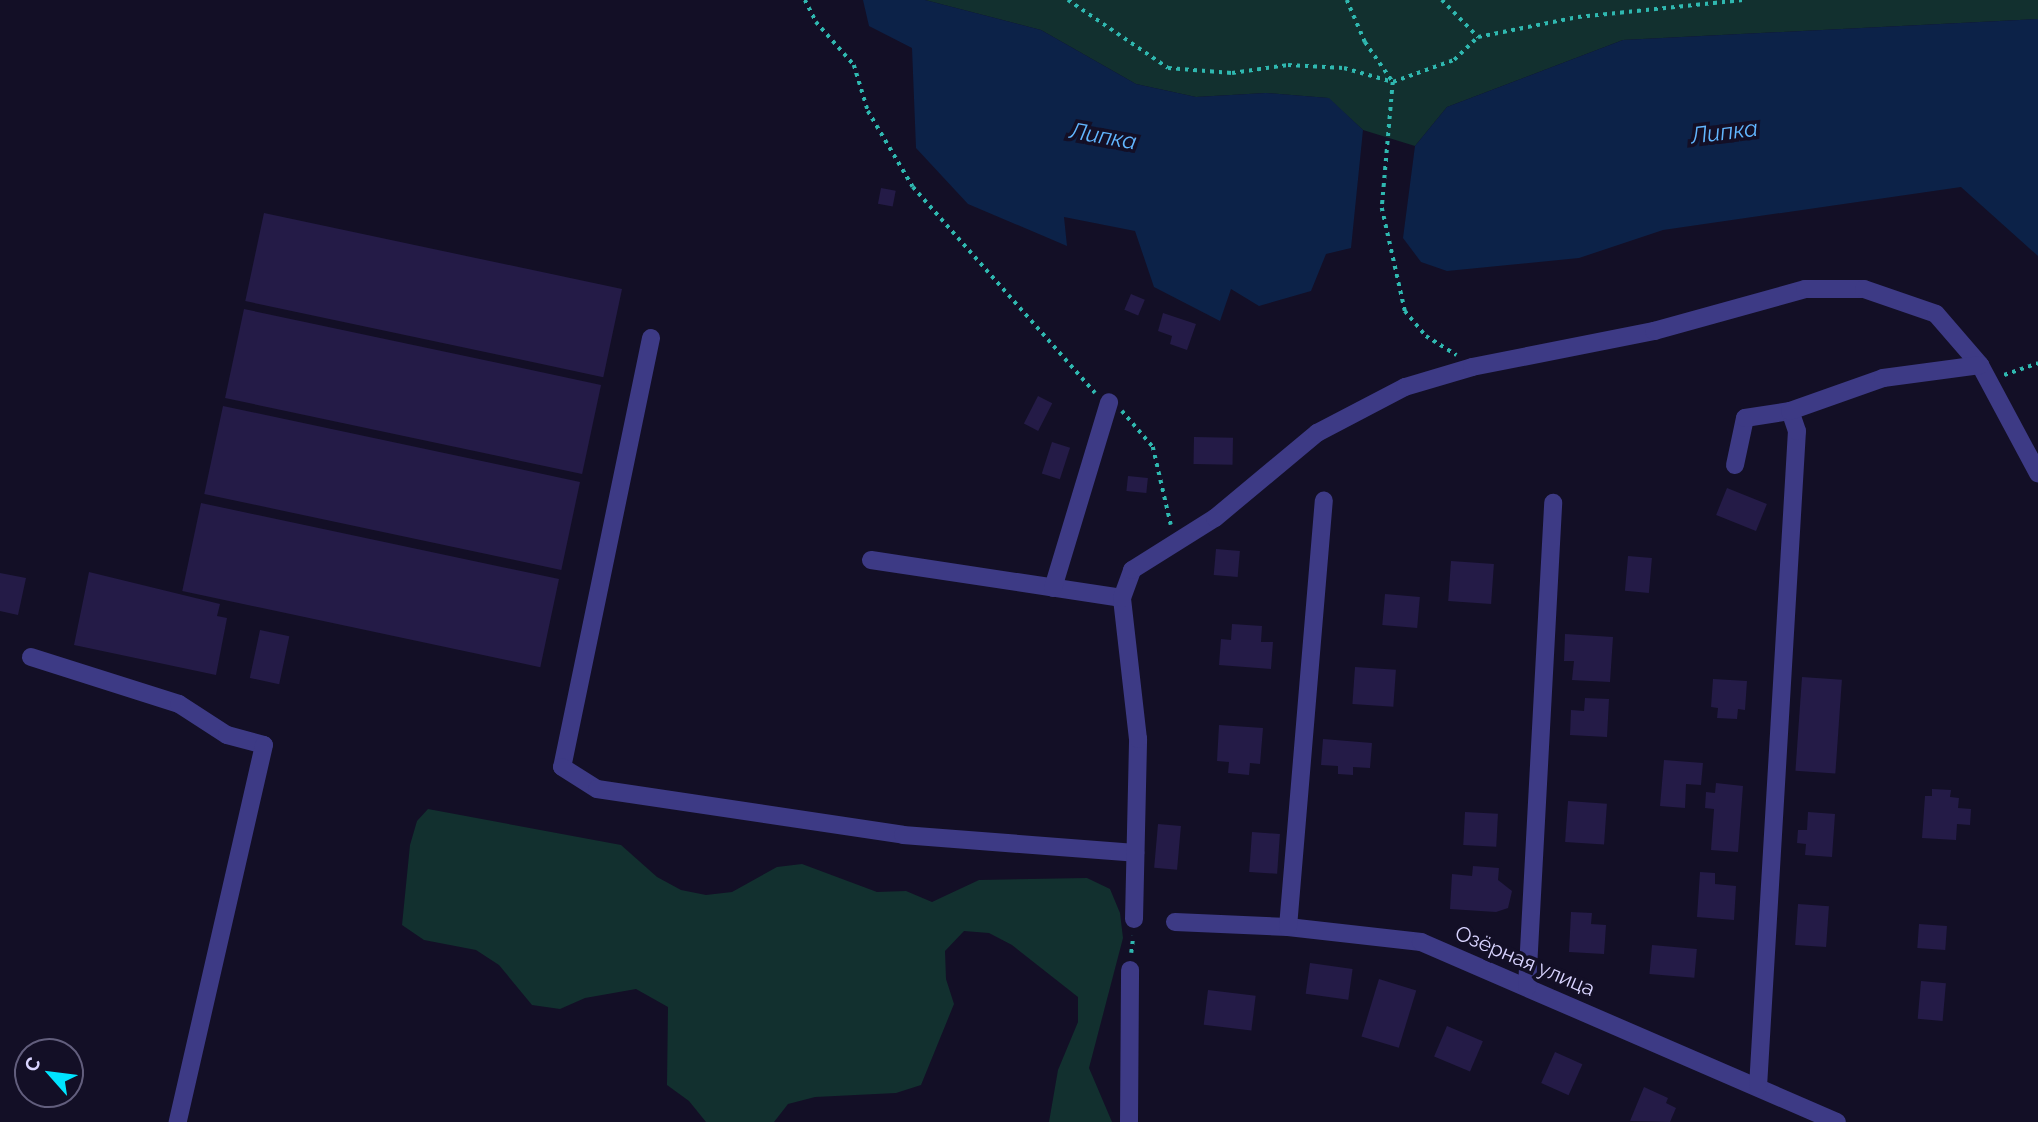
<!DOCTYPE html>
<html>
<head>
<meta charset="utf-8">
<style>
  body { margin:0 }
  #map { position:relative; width:2038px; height:1122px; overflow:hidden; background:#130f26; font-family:Raleway,sans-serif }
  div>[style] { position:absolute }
  .green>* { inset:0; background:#12302f }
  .water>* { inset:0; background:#0c2248 }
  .building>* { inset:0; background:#241b47; transform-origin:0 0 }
  .path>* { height:3.5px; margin-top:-1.75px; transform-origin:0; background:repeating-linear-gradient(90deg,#2fb8b0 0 3.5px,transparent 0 8.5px) }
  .minor>* { height:18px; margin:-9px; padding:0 9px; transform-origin:9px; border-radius:9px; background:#3d3a85 }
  span { translate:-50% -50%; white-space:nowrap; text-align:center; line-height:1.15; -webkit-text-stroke:7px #130f26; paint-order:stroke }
  .street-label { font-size:21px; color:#d9d4ff }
  .water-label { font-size:23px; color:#62b6ff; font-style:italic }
  .north { position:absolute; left:14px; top:1038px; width:70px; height:70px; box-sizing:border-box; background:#130f26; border:2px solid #625e7d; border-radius:50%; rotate:298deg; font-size:19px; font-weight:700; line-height:28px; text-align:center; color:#d9d4ff }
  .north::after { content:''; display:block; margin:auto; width:24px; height:32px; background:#00e5ff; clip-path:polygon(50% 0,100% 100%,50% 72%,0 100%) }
</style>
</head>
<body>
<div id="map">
  <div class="green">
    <i style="clip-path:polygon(925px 0,2038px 0,2038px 19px,1623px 40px,1447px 107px,1415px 146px,1363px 130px,1328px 98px,1266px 93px,1196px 97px,1136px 84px,1041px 30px)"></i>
    <i style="clip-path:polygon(428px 809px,621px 845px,657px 877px,681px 890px,706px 895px,732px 892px,777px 867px,802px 864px,877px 892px,906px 891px,932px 902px,979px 880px,1087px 878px,1110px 889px,1120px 913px,1123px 938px,1089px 1068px,1112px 1122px,1049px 1122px,1058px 1070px,1078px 1022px,1078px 997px,1012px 945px,989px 933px,964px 931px,945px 951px,946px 979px,954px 1004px,921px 1085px,896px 1093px,815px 1097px,788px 1104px,774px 1122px,706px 1122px,689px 1101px,667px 1085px,668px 1007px,636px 989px,585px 998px,560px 1009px,532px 1005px,499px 965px,476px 950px,424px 940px,402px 925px,410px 845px,417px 821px)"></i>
  </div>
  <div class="water">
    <i style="clip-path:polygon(863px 0,925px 0,1041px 30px,1136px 84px,1196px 97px,1266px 93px,1329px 98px,1363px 130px,1351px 248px,1326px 254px,1311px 291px,1259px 306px,1231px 289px,1220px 321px,1154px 287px,1135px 231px,1064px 217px,1067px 246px,968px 204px,916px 148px,912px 48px,869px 26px)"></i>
    <i style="clip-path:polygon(2038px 19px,2038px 256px,1961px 187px,1663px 230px,1579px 258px,1447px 271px,1421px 262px,1403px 238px,1415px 146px,1447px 107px,1623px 40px)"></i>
  </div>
  <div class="building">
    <i style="left:881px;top:188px;width:15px;height:16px;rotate:11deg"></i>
    <i style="left:264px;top:213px;width:366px;height:90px;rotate:12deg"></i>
    <i style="left:1131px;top:294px;width:15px;height:17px;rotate:23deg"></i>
    <i style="left:244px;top:309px;width:365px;height:91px;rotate:12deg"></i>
    <i style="clip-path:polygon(1163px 313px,1196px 324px,1187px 350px,1170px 344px,1172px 336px,1158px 331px)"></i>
    <i style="left:1038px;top:396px;width:16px;height:31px;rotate:27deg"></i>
    <i style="left:223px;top:406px;width:365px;height:90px;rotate:12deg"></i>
    <i style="left:1194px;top:437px;width:39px;height:27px;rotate:1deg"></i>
    <i style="left:1052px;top:442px;width:19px;height:33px;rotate:18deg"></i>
    <i style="left:1128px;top:476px;width:20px;height:15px;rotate:6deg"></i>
    <i style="left:1727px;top:488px;width:43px;height:29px;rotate:22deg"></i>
    <i style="left:201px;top:503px;width:366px;height:90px;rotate:12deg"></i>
    <i style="left:1216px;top:549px;width:24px;height:26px;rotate:5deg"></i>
    <i style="left:1628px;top:556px;width:24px;height:35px;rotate:5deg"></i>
    <i style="left:1451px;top:561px;width:43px;height:40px;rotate:4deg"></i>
    <i style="clip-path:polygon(89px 572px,220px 604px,217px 616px,227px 618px,216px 675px,74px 645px)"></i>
    <i style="clip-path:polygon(0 573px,26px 578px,18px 615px,0 611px)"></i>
    <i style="left:1385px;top:594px;width:35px;height:31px;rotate:5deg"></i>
    <i style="clip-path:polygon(1232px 624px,1262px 626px,1261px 642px,1273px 642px,1271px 669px,1219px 665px,1221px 639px,1231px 640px)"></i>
    <i style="left:260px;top:630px;width:30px;height:49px;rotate:12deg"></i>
    <i style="clip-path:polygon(1565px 634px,1613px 637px,1610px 682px,1572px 680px,1574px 661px,1564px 661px)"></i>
    <i style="left:1355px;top:667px;width:41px;height:37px;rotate:4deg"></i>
    <i style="left:1802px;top:677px;width:40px;height:94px;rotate:4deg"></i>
    <i style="clip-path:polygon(1713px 679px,1747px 681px,1745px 710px,1738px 709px,1737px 719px,1717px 718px,1718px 708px,1711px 707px)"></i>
    <i style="clip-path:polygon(1585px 698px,1609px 699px,1607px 737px,1570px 735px,1571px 710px,1584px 711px)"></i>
    <i style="clip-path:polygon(1219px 725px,1263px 728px,1260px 764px,1250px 763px,1249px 775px,1228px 773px,1229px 762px,1217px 761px)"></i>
    <i style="clip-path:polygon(1323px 739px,1372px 743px,1370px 768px,1353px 767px,1353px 775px,1338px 774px,1338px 766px,1321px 765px)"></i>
    <i style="clip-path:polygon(1664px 760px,1703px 763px,1701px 785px,1686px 784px,1685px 808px,1660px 806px)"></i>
    <i style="clip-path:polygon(1716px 783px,1743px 786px,1738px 852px,1711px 850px,1714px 809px,1705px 808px,1706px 792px,1715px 793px)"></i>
    <i style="clip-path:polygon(1932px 789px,1951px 790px,1950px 797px,1959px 798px,1958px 808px,1971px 809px,1970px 825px,1957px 824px,1956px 840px,1922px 838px,1925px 796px,1932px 796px)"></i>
    <i style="left:1568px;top:801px;width:39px;height:41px;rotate:4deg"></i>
    <i style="left:1465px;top:812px;width:33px;height:33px;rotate:3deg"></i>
    <i style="clip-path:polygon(1808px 812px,1835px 814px,1832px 857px,1805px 855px,1806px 844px,1797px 843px,1798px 830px,1807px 830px)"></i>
    <i style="left:1158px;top:824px;width:23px;height:44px;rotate:5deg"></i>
    <i style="left:1252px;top:832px;width:28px;height:40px;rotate:4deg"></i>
    <i style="clip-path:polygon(1473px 866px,1499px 868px,1498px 880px,1512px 891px,1508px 908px,1496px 912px,1450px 909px,1452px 874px,1472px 876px)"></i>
    <i style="clip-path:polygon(1700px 872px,1715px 873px,1715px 884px,1736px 886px,1734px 920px,1697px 917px)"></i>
    <i style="left:1798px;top:904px;width:31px;height:41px;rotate:4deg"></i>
    <i style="clip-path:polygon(1571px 912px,1592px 913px,1591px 924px,1606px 925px,1604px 954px,1569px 952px)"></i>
    <i style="left:1919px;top:924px;width:28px;height:24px;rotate:4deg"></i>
    <i style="left:1652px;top:945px;width:45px;height:29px;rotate:5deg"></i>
    <i style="left:1310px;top:963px;width:43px;height:31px;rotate:8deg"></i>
    <i style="left:1379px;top:979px;width:39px;height:60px;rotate:17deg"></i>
    <i style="left:1921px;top:981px;width:25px;height:38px;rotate:5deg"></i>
    <i style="left:1208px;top:990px;width:48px;height:35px;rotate:7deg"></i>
    <i style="left:1447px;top:1026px;width:39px;height:33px;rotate:23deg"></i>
    <i style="left:1555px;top:1052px;width:30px;height:34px;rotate:24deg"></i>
    <i style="clip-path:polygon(1644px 1087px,1668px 1098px,1666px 1103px,1676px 1108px,1670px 1122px,1630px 1121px)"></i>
  </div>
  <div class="path">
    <i style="left:805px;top:0;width:25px;rotate:63deg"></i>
    <i style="left:816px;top:22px;width:57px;rotate:48.5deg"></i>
    <i style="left:854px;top:65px;width:48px;rotate:73.1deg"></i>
    <i style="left:868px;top:111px;width:88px;rotate:59.4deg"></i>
    <i style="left:913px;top:187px;width:275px;rotate:48.5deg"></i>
    <i style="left:1068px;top:0;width:121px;rotate:34.2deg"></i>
    <i style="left:1168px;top:68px;width:64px;rotate:4.5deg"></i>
    <i style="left:1232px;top:73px;width:57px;rotate:-8.1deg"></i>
    <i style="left:1288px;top:65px;width:56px;rotate:3.1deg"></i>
    <i style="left:1344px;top:68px;width:51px;rotate:15.9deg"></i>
    <i style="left:1393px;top:82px;width:126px;rotate:95deg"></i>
    <i style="left:1382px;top:208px;width:106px;rotate:77.4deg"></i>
    <i style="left:1405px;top:311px;width:33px;rotate:50deg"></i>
    <i style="left:1426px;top:336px;width:36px;rotate:32deg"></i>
    <i style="left:1347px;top:0;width:46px;rotate:66.8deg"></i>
    <i style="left:1365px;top:42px;width:49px;rotate:55deg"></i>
    <i style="left:1393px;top:82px;width:65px;rotate:-19.8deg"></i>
    <i style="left:1454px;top:60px;width:33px;rotate:-44deg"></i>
    <i style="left:1478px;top:37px;width:102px;rotate:-11.3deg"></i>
    <i style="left:1578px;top:17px;width:166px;rotate:-5.9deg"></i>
    <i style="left:1442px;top:0;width:52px;rotate:45.8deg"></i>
    <i style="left:2004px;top:375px;width:36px;rotate:-19deg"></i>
    <i style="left:1122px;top:411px;width:48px;rotate:49.3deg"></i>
    <i style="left:1153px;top:447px;width:80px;rotate:77deg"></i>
    <i style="left:1131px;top:953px;width:17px;rotate:-83deg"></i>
  </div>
  <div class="minor">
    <i style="left:651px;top:338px;width:438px;rotate:101.7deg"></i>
    <i style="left:562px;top:767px;width:41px;rotate:32.2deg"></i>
    <i style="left:597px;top:789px;width:309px;rotate:8.5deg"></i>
    <i style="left:903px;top:835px;width:233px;rotate:4.4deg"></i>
    <i style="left:1735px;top:465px;width:48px;rotate:-78deg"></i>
    <i style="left:1745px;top:418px;width:46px;rotate:-8.8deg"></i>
    <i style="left:871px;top:560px;width:254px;rotate:8.6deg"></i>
    <i style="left:1053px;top:588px;width:194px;rotate:-73.2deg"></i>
    <i style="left:31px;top:657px;width:155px;rotate:17.6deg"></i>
    <i style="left:179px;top:704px;width:57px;rotate:32.9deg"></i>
    <i style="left:227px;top:735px;width:38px;rotate:15deg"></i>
    <i style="left:264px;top:745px;width:387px;rotate:102.9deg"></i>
    <i style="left:1134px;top:919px;width:180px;rotate:-88.7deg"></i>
    <i style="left:1138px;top:739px;width:142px;rotate:-96.5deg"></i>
    <i style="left:1122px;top:598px;width:30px;rotate:-70deg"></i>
    <i style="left:1132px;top:570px;width:98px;rotate:-32.1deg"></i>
    <i style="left:1215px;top:518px;width:133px;rotate:-39.8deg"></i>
    <i style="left:1317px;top:433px;width:99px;rotate:-27.6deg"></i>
    <i style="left:1405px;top:387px;width:70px;rotate:-16.6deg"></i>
    <i style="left:1472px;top:367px;width:186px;rotate:-11.2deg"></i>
    <i style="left:1654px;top:331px;width:157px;rotate:-15.5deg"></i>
    <i style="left:1805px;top:289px;width:59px"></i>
    <i style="left:1864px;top:289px;width:76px;rotate:19.1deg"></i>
    <i style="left:1936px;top:314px;width:67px;rotate:49.2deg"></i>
    <i style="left:1980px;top:365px;width:123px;rotate:61.8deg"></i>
    <i style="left:1175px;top:922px;width:113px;rotate:2.5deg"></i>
    <i style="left:1288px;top:927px;width:134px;rotate:6.4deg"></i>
    <i style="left:1421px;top:942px;width:453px;rotate:23.4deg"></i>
    <i style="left:1288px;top:927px;width:428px;rotate:-85.2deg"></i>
    <i style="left:1527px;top:987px;width:485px;rotate:-86.9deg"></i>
    <i style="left:1758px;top:1087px;width:657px;rotate:-86.6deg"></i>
    <i style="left:1797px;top:431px;width:21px;rotate:-109deg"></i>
    <i style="left:1790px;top:411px;width:99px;rotate:-19.5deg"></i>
    <i style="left:1883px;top:378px;width:98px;rotate:-7.6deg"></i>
    <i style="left:1129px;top:1122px;width:152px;rotate:-89.6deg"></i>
  </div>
  <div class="street-label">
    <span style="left:1525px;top:961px;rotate:23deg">Озёрная улица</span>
  </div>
  <div class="water-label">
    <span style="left:1724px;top:132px;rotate:-7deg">Липка</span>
    <span style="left:1103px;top:136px;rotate:10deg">Липка</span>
  </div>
  <div class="north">С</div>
</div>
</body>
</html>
